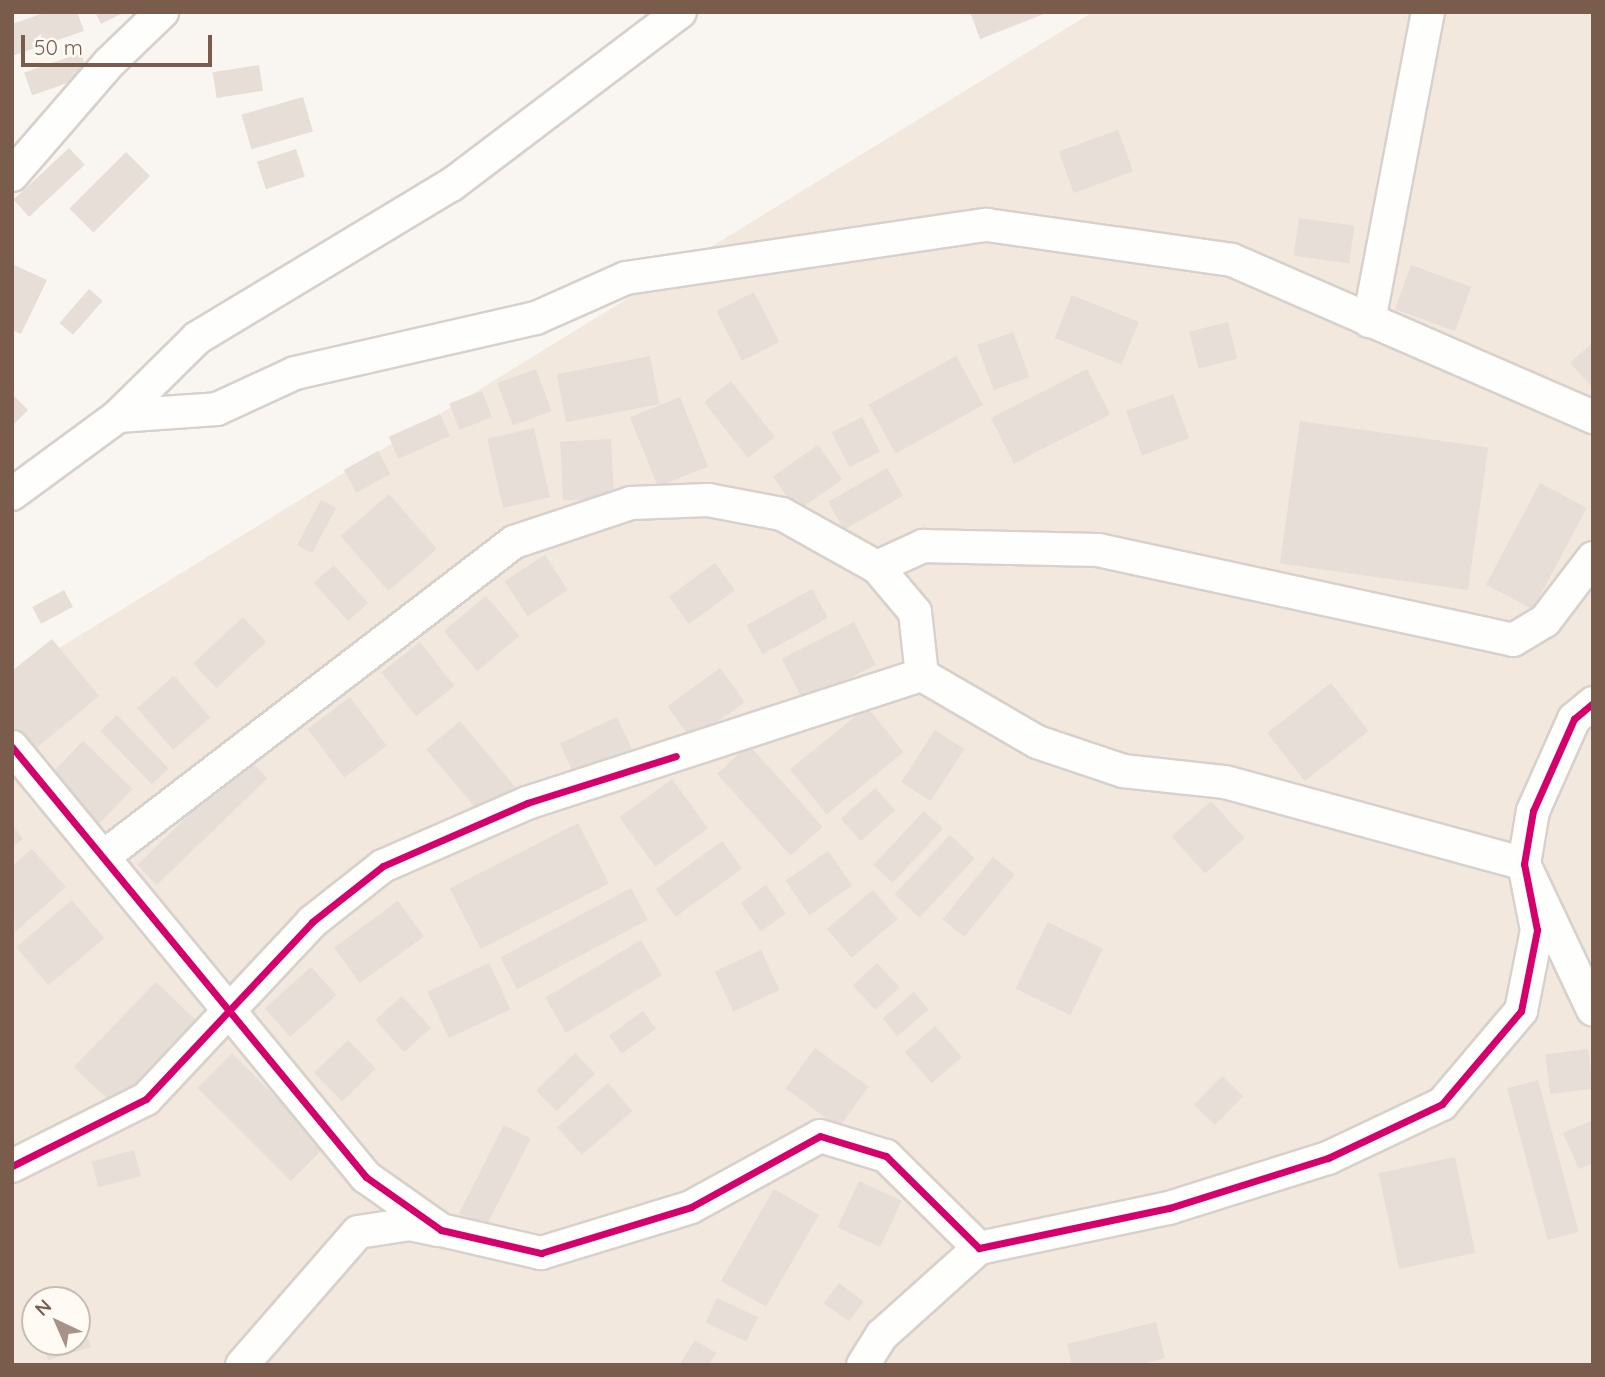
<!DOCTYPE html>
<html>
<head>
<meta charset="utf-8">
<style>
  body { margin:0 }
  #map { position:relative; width:1605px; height:1377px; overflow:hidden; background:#f9f5f0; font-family:Quicksand,sans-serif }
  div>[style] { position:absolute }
  .residential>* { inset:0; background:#f2e8de }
  .building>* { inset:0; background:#e6ded7; transform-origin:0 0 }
  .roads { filter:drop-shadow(2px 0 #d7d1cb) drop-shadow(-2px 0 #d7d1cb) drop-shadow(0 2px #d7d1cb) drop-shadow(0 -2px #d7d1cb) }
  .minor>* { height:32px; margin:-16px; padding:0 16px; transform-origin:16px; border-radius:16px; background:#fefefd }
  .cycleway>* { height:7px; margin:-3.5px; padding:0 3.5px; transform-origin:3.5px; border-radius:3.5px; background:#d6006c }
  span { translate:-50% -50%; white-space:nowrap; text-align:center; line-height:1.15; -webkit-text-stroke:7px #fffaf3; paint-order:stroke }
  .frame { position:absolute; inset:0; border:14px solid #7a5c4d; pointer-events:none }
  .north { position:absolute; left:21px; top:1286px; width:70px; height:70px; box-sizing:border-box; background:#fffaf3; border:2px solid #cabbb1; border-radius:50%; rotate:316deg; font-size:19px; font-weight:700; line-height:28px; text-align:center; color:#7a5c4d }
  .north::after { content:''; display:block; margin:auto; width:24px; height:32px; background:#a69286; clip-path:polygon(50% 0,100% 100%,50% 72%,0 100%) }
  .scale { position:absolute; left:21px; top:35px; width:191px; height:32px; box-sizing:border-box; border:4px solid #7a5c4d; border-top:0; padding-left:9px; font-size:21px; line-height:24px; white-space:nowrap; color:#7a5c4d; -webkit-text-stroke:5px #fffaf3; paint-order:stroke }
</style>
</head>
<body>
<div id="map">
  <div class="residential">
    <i style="clip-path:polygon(evenodd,1093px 12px,1593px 12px,1593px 1365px,12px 1365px,12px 677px,1093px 12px,35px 1300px,77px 1300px,77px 1342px,35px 1342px,35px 1300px)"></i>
  </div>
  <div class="building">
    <i style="clip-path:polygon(47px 12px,77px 12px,84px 31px,12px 56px,12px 24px)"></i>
    <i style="clip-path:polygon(95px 12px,125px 12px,101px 24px)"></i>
    <i style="clip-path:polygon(970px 12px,1049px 12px,980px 39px)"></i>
    <i style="left:81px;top:53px;width:24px;height:60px;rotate:71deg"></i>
    <i style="left:259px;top:65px;width:26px;height:47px;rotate:81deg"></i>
    <i style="left:303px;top:97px;width:36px;height:64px;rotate:74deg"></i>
    <i style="left:1118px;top:130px;width:44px;height:63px;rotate:70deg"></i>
    <i style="left:69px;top:148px;width:23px;height:76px;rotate:47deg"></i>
    <i style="left:296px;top:149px;width:29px;height:41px;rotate:72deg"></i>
    <i style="left:126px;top:152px;width:34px;height:80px;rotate:45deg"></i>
    <i style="left:1299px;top:218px;width:56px;height:38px;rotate:8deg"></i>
    <i style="clip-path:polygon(12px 264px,47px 280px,21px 334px,12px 330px)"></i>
    <i style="left:1411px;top:265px;width:64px;height:47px;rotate:20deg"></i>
    <i style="left:89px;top:289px;width:18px;height:45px;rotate:41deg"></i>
    <i style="left:754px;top:292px;width:56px;height:42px;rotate:63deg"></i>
    <i style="left:1072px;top:295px;width:72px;height:46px;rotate:22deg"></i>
    <i style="left:1228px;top:322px;width:38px;height:40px;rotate:76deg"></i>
    <i style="left:1013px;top:332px;width:48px;height:38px;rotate:70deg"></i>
    <i style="clip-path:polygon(1593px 342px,1593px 388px,1570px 363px)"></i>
    <i style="left:650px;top:356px;width:49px;height:95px;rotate:79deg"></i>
    <i style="left:956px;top:356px;width:56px;height:100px;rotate:61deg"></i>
    <i style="left:536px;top:369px;width:45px;height:41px;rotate:70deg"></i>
    <i style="left:1087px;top:369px;width:51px;height:108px;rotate:63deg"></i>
    <i style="left:731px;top:381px;width:71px;height:34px;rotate:52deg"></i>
    <i style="left:482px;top:391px;width:28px;height:35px;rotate:69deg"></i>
    <i style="clip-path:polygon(12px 394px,28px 410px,12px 426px)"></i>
    <i style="left:1173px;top:394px;width:47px;height:50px;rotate:70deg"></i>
    <i style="left:680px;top:397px;width:75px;height:54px;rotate:68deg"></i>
    <i style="left:440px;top:414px;width:24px;height:56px;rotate:66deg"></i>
    <i style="left:862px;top:417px;width:39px;height:34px;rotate:63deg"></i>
    <i style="left:1300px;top:421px;width:190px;height:144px;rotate:8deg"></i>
    <i style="left:534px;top:428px;width:71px;height:48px;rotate:77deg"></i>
    <i style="left:611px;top:439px;width:59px;height:51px;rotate:87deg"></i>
    <i style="left:818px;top:445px;width:42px;height:55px;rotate:55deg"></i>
    <i style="left:378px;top:451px;width:26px;height:39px;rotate:61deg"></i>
    <i style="left:887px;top:468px;width:32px;height:68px;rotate:60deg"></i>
    <i style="left:1540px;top:483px;width:53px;height:115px;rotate:28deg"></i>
    <i style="left:389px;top:494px;width:73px;height:64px;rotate:49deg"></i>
    <i style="left:321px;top:500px;width:17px;height:51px;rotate:28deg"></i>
    <i style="left:545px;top:555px;width:42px;height:48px;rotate:57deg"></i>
    <i style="left:715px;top:563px;width:34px;height:57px;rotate:54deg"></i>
    <i style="left:334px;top:565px;width:51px;height:27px;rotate:48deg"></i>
    <i style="left:812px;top:589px;width:33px;height:75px;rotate:61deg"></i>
    <i style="left:64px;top:590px;width:19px;height:36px;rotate:62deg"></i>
    <i style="left:486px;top:596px;width:52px;height:55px;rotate:50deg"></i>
    <i style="left:243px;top:617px;width:34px;height:68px;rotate:47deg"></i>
    <i style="left:854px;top:622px;width:48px;height:81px;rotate:63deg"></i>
    <i style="clip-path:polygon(52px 639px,99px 696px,33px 751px,12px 726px,12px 671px)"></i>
    <i style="left:420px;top:642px;width:56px;height:49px;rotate:52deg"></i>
    <i style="left:720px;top:668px;width:42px;height:65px;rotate:54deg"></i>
    <i style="left:174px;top:676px;width:55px;height:49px;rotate:49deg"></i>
    <i style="left:1331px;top:683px;width:61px;height:81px;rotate:52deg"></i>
    <i style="left:350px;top:697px;width:61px;height:53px;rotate:53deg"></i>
    <i style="left:867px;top:707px;width:58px;height:99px;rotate:51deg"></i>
    <i style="left:117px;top:715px;width:74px;height:23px;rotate:46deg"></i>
    <i style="left:617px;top:717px;width:38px;height:63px;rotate:65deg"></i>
    <i style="left:460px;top:721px;width:97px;height:44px;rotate:50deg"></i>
    <i style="left:935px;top:730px;width:35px;height:62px;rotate:33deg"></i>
    <i style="left:83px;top:741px;width:69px;height:53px;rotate:44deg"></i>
    <i style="left:749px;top:745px;width:110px;height:43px;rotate:48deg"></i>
    <i style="left:248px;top:758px;width:28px;height:154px;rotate:46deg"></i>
    <i style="left:672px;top:779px;width:61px;height:65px;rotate:54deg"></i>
    <i style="left:875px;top:788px;width:30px;height:46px;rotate:48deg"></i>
    <i style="left:1211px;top:801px;width:50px;height:53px;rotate:48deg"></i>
    <i style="left:924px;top:811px;width:26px;height:74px;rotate:43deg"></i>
    <i style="left:578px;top:823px;width:68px;height:144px;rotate:63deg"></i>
    <i style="clip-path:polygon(12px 825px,23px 839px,12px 847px)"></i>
    <i style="left:950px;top:835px;width:34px;height:81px;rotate:43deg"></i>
    <i style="left:722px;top:841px;width:34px;height:82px;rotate:54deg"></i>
    <i style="clip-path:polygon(32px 849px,66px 887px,15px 932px,12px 866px)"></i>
    <i style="left:828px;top:851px;width:42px;height:52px;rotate:55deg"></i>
    <i style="left:993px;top:857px;width:28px;height:80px;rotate:39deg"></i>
    <i style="left:766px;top:885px;width:35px;height:31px;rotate:55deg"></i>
    <i style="left:631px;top:888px;width:36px;height:148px;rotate:62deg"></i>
    <i style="left:873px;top:890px;width:38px;height:60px;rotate:50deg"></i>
    <i style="left:72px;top:900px;width:50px;height:73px;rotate:50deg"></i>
    <i style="left:398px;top:901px;width:44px;height:79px;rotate:54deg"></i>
    <i style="left:1048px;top:922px;width:61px;height:74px;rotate:26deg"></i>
    <i style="left:641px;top:940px;width:41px;height:112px;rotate:59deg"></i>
    <i style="left:761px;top:950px;width:44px;height:51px;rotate:65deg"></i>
    <i style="left:489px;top:963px;width:51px;height:68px;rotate:65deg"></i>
    <i style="left:877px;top:963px;width:33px;height:33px;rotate:47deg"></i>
    <i style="left:311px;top:967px;width:38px;height:62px;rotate:48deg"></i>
    <i style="left:156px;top:982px;width:71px;height:118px;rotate:44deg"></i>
    <i style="left:914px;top:992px;width:23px;height:41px;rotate:50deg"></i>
    <i style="left:402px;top:996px;width:43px;height:36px;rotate:48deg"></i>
    <i style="left:643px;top:1011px;width:22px;height:42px;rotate:54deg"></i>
    <i style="left:935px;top:1026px;width:41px;height:40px;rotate:49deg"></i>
    <i style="left:348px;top:1040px;width:40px;height:47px;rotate:46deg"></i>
    <i style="left:815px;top:1048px;width:66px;height:50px;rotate:36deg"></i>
    <i style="left:1588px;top:1049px;width:40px;height:43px;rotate:83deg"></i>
    <i style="left:232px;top:1053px;width:132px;height:49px;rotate:45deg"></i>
    <i style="left:575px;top:1053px;width:29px;height:54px;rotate:46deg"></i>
    <i style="left:1222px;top:1076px;width:29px;height:40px;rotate:44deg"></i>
    <i style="left:1538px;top:1080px;width:157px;height:32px;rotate:75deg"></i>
    <i style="left:608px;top:1083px;width:37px;height:67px;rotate:49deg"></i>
    <i style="clip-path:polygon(1593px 1120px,1593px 1163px,1579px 1169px,1563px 1133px)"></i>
    <i style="left:504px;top:1125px;width:30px;height:100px;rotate:27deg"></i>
    <i style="left:134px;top:1150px;width:27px;height:44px;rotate:75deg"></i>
    <i style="left:1455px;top:1157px;width:98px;height:78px;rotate:78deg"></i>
    <i style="left:859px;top:1181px;width:47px;height:51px;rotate:25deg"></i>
    <i style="left:774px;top:1189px;width:52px;height:106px;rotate:30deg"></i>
    <i style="left:839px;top:1283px;width:31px;height:25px;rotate:37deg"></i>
    <i style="left:717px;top:1298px;width:45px;height:27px;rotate:25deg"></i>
    <i style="clip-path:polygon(80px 1311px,91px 1347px,48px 1360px,42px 1342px,77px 1342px)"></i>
    <i style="clip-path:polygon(1156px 1322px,1165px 1358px,1138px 1365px,1072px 1365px,1067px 1344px)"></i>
    <i style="clip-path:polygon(695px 1340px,716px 1353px,709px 1365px,679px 1365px)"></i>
  </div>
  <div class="roads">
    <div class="minor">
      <i style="left:12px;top:175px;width:148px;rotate:-49.1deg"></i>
      <i style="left:109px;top:63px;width:74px;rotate:-43.9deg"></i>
      <i style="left:1369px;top:321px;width:315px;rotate:-79.2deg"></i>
      <i style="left:118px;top:416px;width:99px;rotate:-4deg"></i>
      <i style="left:217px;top:409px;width:86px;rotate:-24.8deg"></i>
      <i style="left:295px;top:373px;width:247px;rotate:-12.9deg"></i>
      <i style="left:536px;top:318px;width:98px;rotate:-24deg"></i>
      <i style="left:626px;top:278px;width:365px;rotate:-8.4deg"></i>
      <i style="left:987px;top:225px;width:247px;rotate:8.1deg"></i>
      <i style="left:1232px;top:260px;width:394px;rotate:23.5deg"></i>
      <i style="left:12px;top:494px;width:132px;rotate:-36.3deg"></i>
      <i style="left:118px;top:416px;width:111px;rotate:-44.6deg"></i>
      <i style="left:197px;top:338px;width:297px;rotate:-31.1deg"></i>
      <i style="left:451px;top:185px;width:287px;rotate:-37.1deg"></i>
      <i style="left:877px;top:567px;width:51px;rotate:-24.5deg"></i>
      <i style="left:923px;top:546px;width:175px;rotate:1.3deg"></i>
      <i style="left:1098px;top:550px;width:425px;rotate:12.2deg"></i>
      <i style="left:1513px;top:640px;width:37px;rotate:-31deg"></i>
      <i style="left:1545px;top:621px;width:79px;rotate:-52.7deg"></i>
      <i style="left:12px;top:747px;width:557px;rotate:50.54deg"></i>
      <i style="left:366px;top:1177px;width:92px;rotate:35.2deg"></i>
      <i style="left:441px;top:1230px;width:103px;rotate:13deg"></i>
      <i style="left:541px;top:1253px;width:157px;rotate:-17deg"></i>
      <i style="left:691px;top:1207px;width:147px;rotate:-28.8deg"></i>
      <i style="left:820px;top:1136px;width:69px;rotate:16.9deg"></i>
      <i style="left:886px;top:1156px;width:131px;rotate:44.7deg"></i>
      <i style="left:979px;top:1248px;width:194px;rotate:-11.9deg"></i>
      <i style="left:1169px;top:1208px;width:167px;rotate:-17.5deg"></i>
      <i style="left:1328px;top:1158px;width:126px;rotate:-25.3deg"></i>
      <i style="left:1442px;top:1104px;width:122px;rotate:-49.7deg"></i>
      <i style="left:1521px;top:1011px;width:83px;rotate:-78.8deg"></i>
      <i style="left:1537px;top:930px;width:67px;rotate:-101.1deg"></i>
      <i style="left:1524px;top:864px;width:54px;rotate:-80.4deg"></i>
      <i style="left:1533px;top:811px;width:101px;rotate:-66deg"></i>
      <i style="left:1574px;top:719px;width:25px;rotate:-40deg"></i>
      <i style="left:103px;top:857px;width:518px;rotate:-37.47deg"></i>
      <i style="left:514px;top:542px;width:123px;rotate:-18.4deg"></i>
      <i style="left:631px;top:503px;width:77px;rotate:-2.2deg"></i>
      <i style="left:708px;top:500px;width:75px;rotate:10.7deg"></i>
      <i style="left:782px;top:514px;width:109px;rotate:29.2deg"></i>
      <i style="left:877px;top:567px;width:59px;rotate:49.8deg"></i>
      <i style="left:915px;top:612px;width:63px;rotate:83.7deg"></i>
      <i style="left:12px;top:1166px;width:150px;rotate:-26.6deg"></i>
      <i style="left:146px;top:1099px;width:243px;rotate:-46.8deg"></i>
      <i style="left:312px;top:922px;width:90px;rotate:-38.3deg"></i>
      <i style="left:383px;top:866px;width:157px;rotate:-23.6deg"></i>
      <i style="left:527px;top:803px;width:415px;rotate:-18deg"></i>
      <i style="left:922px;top:675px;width:133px;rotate:30.2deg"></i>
      <i style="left:1037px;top:742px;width:91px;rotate:18.6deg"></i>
      <i style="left:1123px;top:771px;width:103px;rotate:6.2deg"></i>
      <i style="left:1225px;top:782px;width:310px;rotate:15.3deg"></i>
      <i style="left:1524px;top:864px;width:161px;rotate:64.7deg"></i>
      <i style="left:242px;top:1365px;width:176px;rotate:-48.9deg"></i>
      <i style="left:358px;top:1232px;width:53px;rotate:-8.7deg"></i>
      <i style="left:410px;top:1224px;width:29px;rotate:12deg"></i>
      <i style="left:863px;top:1365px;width:36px;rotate:-58deg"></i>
      <i style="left:882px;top:1335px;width:130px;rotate:-41.9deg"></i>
    </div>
  </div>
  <div class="cycleway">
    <i style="left:12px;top:747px;width:557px;rotate:50.54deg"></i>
    <i style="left:366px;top:1177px;width:92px;rotate:35.2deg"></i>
    <i style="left:441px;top:1230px;width:103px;rotate:13deg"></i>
    <i style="left:541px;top:1253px;width:157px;rotate:-17deg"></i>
    <i style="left:691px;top:1207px;width:147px;rotate:-28.8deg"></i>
    <i style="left:820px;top:1136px;width:69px;rotate:16.9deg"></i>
    <i style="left:886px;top:1156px;width:131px;rotate:44.7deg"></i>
    <i style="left:979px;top:1248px;width:194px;rotate:-11.9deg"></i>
    <i style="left:1169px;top:1208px;width:167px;rotate:-17.5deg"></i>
    <i style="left:1328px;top:1158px;width:126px;rotate:-25.3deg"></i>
    <i style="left:1442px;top:1104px;width:122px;rotate:-49.7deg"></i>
    <i style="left:1521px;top:1011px;width:83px;rotate:-78.8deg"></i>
    <i style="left:1537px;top:930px;width:67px;rotate:-101.1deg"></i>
    <i style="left:1524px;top:864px;width:54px;rotate:-80.4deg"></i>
    <i style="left:1533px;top:811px;width:101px;rotate:-66deg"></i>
    <i style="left:1574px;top:719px;width:25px;rotate:-40deg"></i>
    <i style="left:12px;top:1166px;width:150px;rotate:-26.6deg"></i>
    <i style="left:146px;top:1099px;width:243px;rotate:-46.8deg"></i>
    <i style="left:312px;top:922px;width:90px;rotate:-38.3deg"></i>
    <i style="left:383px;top:866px;width:157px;rotate:-23.6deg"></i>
    <i style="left:527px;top:803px;width:156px;rotate:-17.5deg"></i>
  </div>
  <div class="frame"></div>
  <div class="north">N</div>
  <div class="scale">50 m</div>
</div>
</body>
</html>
